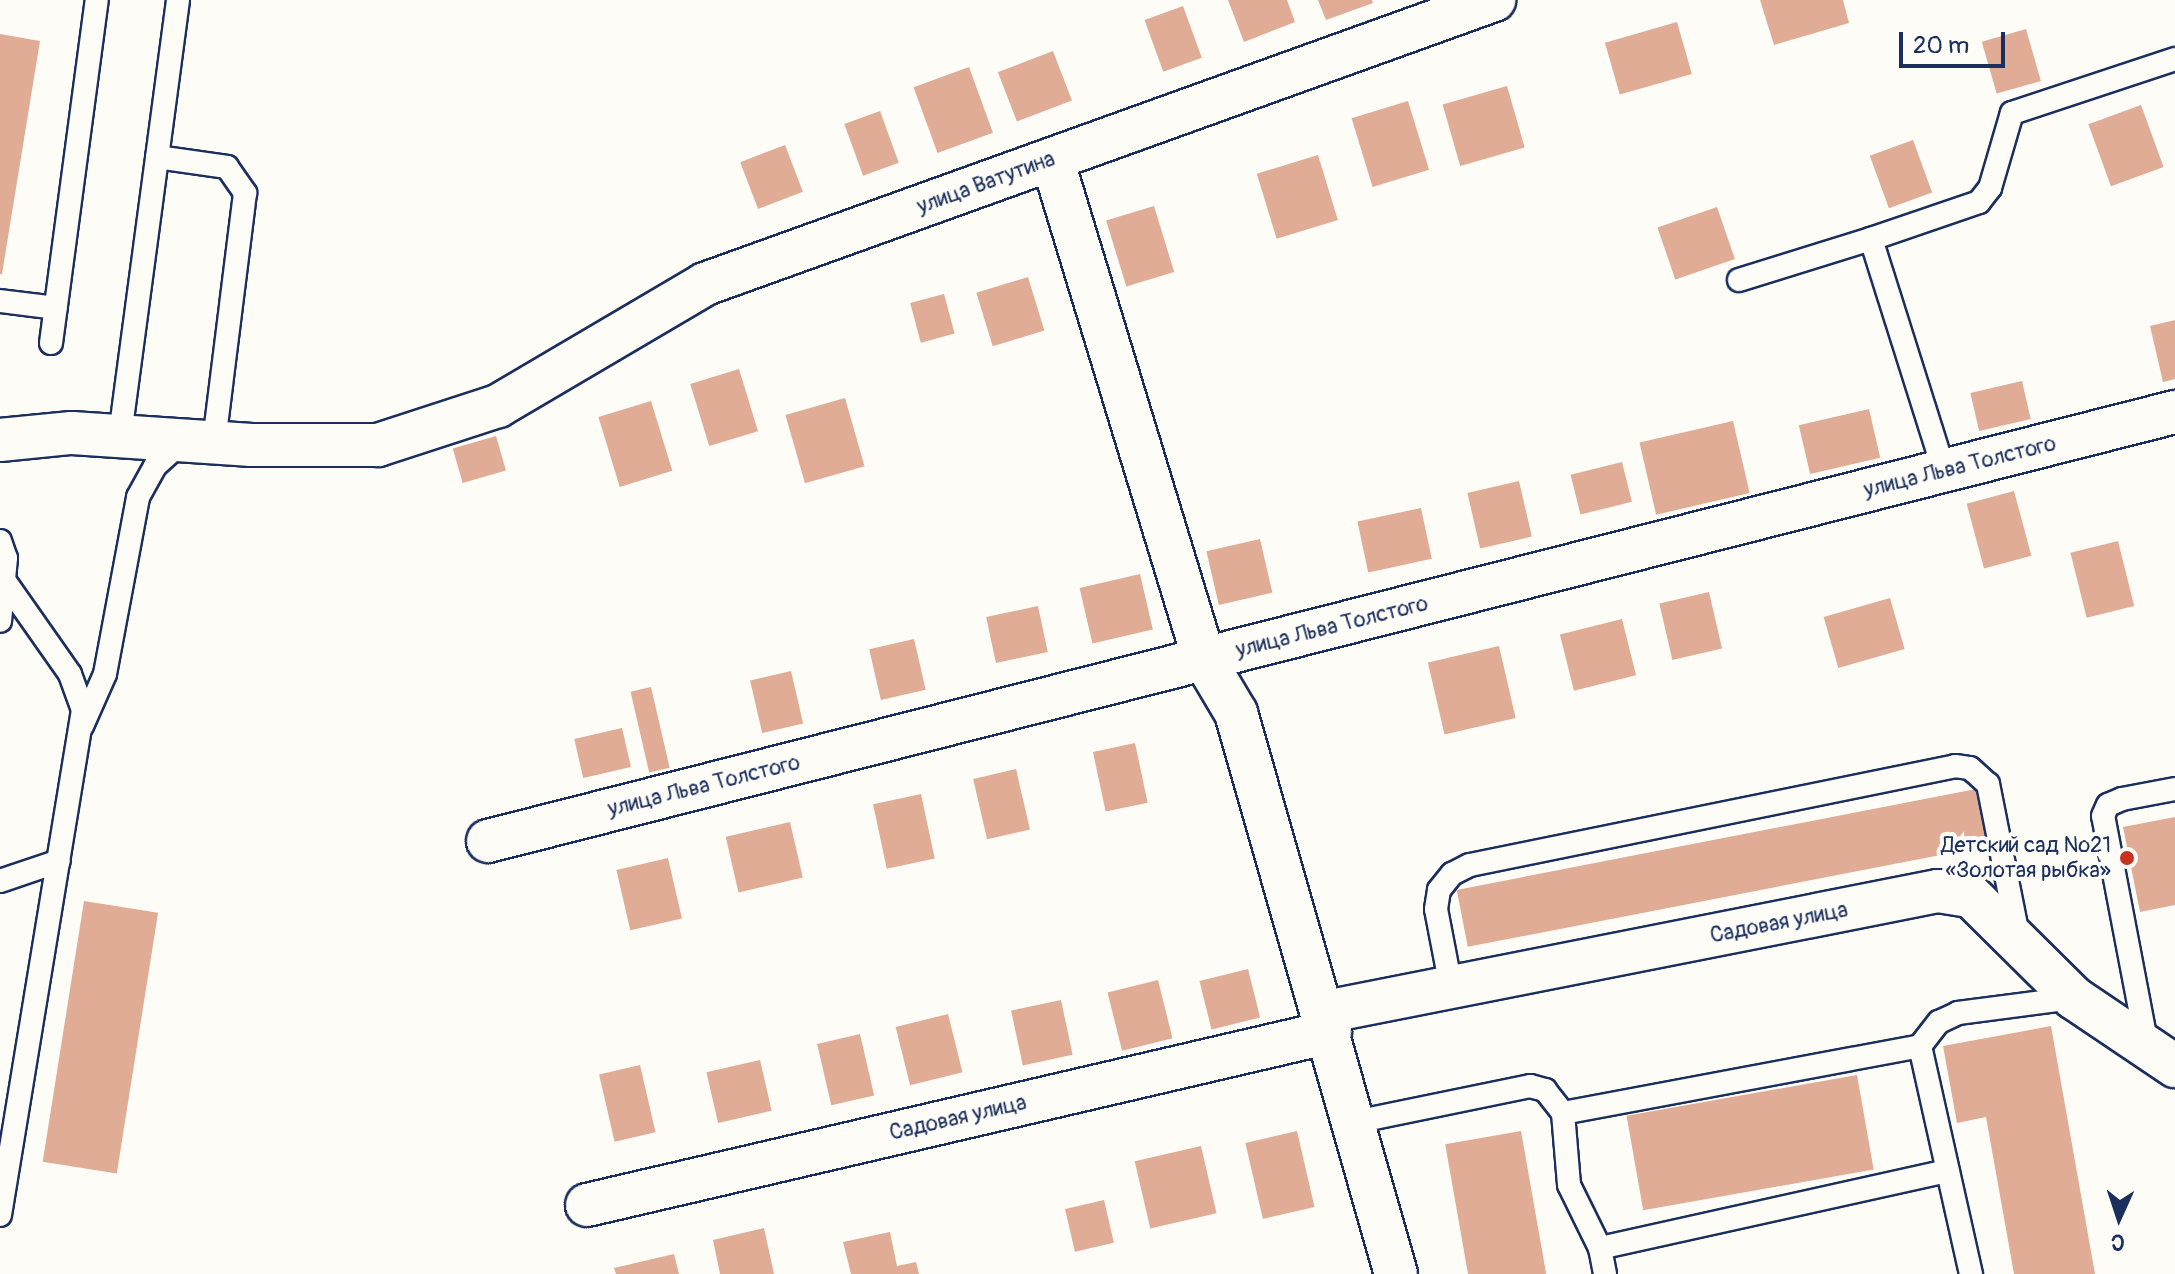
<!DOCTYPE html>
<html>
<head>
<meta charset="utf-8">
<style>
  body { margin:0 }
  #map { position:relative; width:2175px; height:1274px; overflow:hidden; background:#fdfcf7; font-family:Pangolin,sans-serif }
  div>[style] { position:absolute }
  .building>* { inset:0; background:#e0ac95; transform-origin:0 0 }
  .roads { filter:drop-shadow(2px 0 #1b2f5e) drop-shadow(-2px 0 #1b2f5e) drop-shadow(0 2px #1b2f5e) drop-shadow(0 -2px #1b2f5e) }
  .lane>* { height:22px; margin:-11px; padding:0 11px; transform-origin:11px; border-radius:11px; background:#fdfcf7 }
  .street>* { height:42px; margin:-21px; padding:0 21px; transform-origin:21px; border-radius:21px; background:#fdfcf7 }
  .dots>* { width:22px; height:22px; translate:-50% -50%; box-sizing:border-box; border:4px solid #fdfcf7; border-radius:50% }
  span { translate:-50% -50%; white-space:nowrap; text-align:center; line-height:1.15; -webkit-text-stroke:8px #fdfcf7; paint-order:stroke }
  .street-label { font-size:22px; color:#1b2f5e }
  .poi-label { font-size:22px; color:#1b2f5e }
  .right { translate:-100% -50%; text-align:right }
  .north { position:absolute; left:2079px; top:1178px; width:80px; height:80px; -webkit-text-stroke:6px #fdfcf7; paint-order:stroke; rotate:183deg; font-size:22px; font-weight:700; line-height:32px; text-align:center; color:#1b2f5e }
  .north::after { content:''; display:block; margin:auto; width:28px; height:36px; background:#1b2f5e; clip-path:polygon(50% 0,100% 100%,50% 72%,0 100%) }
  .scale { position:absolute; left:1899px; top:32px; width:106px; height:36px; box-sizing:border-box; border:4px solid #1b2f5e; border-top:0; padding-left:10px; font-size:24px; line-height:28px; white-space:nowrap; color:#1b2f5e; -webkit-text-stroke:6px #fdfcf7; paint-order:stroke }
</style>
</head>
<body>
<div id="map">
  <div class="building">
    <i style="clip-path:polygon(1228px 0,1287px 0,1295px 22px,1244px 42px)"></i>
    <i style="clip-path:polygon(1318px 0,1372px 0,1373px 3px,1326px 20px)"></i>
    <i style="clip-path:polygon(1760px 0,1843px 0,1849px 23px,1774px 45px)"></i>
    <i style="left:1183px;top:6px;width:55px;height:41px;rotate:70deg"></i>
    <i style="left:1677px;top:22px;width:54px;height:75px;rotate:74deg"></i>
    <i style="left:2026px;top:29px;width:54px;height:46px;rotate:74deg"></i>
    <i style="clip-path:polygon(0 34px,40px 41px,2px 274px,0 274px)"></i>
    <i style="left:1053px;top:51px;width:53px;height:59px;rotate:69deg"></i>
    <i style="left:969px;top:67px;width:70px;height:59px;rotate:70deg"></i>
    <i style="left:1507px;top:86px;width:64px;height:67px;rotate:74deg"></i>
    <i style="left:1408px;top:101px;width:72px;height:59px;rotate:73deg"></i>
    <i style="left:2141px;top:105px;width:66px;height:56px;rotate:70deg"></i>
    <i style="left:880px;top:111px;width:55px;height:38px;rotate:70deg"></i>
    <i style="left:1913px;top:140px;width:56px;height:46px;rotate:70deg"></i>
    <i style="left:785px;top:145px;width:50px;height:48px;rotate:69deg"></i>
    <i style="left:1318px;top:155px;width:68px;height:64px;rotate:73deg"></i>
    <i style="left:1154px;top:206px;width:69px;height:50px;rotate:73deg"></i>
    <i style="left:1717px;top:207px;width:55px;height:63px;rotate:71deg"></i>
    <i style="left:1028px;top:277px;width:56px;height:54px;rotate:73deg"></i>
    <i style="left:944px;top:294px;width:41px;height:35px;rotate:75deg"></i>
    <i style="clip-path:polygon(2175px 320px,2175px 379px,2163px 382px,2150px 326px)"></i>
    <i style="left:739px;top:369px;width:65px;height:51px;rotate:73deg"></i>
    <i style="left:2022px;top:381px;width:39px;height:53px;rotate:77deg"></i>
    <i style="left:845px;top:398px;width:71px;height:62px;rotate:74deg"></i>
    <i style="left:651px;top:401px;width:73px;height:55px;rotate:73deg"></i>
    <i style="left:1869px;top:409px;width:50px;height:72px;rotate:77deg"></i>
    <i style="left:1733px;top:421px;width:74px;height:96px;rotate:77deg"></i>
    <i style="left:496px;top:436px;width:36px;height:45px;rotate:74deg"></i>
    <i style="left:1622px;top:462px;width:41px;height:53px;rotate:76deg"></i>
    <i style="left:1519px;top:481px;width:57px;height:53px;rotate:77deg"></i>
    <i style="left:2014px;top:491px;width:67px;height:49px;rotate:75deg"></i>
    <i style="left:1421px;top:508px;width:52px;height:65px;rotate:78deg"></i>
    <i style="left:1260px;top:539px;width:55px;height:55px;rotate:77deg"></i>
    <i style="left:2118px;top:541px;width:67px;height:49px;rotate:76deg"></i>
    <i style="left:1140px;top:574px;width:57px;height:62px;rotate:77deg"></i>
    <i style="left:1709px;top:592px;width:58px;height:51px;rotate:77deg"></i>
    <i style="left:1890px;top:598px;width:53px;height:69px;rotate:74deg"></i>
    <i style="left:1038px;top:606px;width:47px;height:53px;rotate:78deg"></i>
    <i style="left:1622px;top:619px;width:58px;height:64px;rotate:76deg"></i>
    <i style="left:914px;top:639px;width:52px;height:46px;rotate:77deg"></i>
    <i style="left:1499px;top:646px;width:74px;height:73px;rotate:77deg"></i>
    <i style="left:791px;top:671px;width:54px;height:42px;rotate:77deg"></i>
    <i style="left:651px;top:687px;width:83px;height:21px;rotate:77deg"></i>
    <i style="left:622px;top:728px;width:40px;height:49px;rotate:77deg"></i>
    <i style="left:1135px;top:743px;width:61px;height:43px;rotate:78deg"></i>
    <i style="left:1016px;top:769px;width:62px;height:44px;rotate:77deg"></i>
    <i style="left:1976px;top:789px;width:58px;height:529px;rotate:79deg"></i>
    <i style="left:921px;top:794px;width:66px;height:49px;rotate:78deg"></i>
    <i style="clip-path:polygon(2175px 817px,2175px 905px,2140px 912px,2123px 827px)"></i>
    <i style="left:790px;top:822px;width:57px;height:66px;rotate:77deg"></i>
    <i style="left:668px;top:858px;width:62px;height:53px;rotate:77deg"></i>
    <i style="left:84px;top:901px;width:75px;height:264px;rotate:9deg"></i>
    <i style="left:1248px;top:969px;width:50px;height:50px;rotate:76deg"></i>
    <i style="left:1158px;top:980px;width:60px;height:52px;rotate:76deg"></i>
    <i style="left:1061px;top:1000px;width:56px;height:51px;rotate:78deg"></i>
    <i style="left:948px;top:1014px;width:60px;height:54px;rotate:76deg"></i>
    <i style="clip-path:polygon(2051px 1026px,2095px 1274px,2014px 1274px,1986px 1117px,1957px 1123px,1943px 1046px)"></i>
    <i style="left:860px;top:1034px;width:63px;height:44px;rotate:77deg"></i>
    <i style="left:760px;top:1060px;width:52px;height:55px;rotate:77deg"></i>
    <i style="left:640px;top:1065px;width:69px;height:42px;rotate:77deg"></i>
    <i style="left:1857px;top:1075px;width:96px;height:234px;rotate:80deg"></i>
    <i style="left:1297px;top:1131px;width:78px;height:53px;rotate:77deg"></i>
    <i style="left:1521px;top:1131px;width:145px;height:77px;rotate:80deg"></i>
    <i style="left:1201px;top:1146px;width:69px;height:68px;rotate:77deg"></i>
    <i style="left:1104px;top:1200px;width:44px;height:40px;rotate:77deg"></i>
    <i style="clip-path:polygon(764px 1228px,774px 1274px,720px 1274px,713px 1240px)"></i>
    <i style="clip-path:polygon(890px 1232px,897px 1266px,916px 1262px,919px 1274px,851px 1274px,843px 1242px)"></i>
    <i style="clip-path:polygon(674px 1254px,679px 1274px,616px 1274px,614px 1268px)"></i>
  </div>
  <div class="roads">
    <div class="lane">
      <i style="left:157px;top:157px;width:71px;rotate:8.1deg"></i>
      <i style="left:227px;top:167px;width:32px;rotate:55deg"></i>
      <i style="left:245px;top:193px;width:250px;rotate:97.1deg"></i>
      <i style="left:1871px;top:239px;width:114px;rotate:-18.9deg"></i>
      <i style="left:1979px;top:202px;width:18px;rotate:-52deg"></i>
      <i style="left:1990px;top:188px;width:78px;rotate:-73.7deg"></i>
      <i style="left:2012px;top:113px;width:172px;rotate:-18.3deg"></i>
      <i style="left:1739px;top:280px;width:138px;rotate:-17.3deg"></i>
      <i style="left:1871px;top:239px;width:243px;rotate:72.5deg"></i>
      <i style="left:0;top:301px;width:56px;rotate:7.1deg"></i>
      <i style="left:51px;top:343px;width:346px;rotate:-82.4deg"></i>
      <i style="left:120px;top:435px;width:439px;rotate:-82.4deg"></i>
      <i style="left:0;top:541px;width:18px;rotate:71deg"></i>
      <i style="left:6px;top:558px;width:63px;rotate:95.4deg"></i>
      <i style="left:82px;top:726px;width:57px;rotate:-66.1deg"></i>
      <i style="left:105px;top:674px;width:180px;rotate:-79.4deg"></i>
      <i style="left:138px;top:497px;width:35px;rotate:-61deg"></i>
      <i style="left:155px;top:466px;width:38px;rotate:-42deg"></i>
      <i style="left:0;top:881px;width:62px;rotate:-18.7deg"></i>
      <i style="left:1451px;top:987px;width:79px;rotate:-100.9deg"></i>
      <i style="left:1436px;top:909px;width:19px;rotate:-81deg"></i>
      <i style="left:1439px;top:890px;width:21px;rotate:-51deg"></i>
      <i style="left:1452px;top:874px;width:20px;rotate:-27deg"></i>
      <i style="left:1470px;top:865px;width:495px;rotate:-11.5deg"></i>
      <i style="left:1955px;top:766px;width:15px;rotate:8deg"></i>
      <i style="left:1970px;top:768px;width:24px;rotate:42deg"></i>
      <i style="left:1988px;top:784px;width:155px;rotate:78.8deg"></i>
      <i style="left:1920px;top:1046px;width:234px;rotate:77.4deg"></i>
      <i style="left:2147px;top:1046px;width:234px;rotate:-100.8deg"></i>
      <i style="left:2103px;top:816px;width:12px;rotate:-66deg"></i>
      <i style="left:2108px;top:805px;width:15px;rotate:-23deg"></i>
      <i style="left:2122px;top:799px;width:54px;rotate:-10.7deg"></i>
      <i style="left:1563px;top:1113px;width:72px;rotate:85.2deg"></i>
      <i style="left:1569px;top:1185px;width:70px;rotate:63.8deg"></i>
      <i style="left:1600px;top:1248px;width:26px;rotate:79deg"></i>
      <i style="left:1355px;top:1122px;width:179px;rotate:-11.6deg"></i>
      <i style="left:1530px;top:1086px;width:16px;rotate:15deg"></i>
      <i style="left:1545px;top:1090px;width:29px;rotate:52deg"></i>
      <i style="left:1563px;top:1113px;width:363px;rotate:-10.6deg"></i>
      <i style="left:1920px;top:1046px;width:31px;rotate:-52deg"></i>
      <i style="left:1939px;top:1022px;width:21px;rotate:-25deg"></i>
      <i style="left:1958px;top:1013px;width:117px;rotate:-7.4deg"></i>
      <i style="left:0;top:1215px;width:512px;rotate:-80.67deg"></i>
      <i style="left:83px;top:710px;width:38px;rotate:-110deg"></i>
      <i style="left:70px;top:674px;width:115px;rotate:-125.1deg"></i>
      <i style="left:1600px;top:1248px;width:356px;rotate:-12.5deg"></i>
    </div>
    <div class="street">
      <i style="left:1052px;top:159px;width:523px;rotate:73.09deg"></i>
      <i style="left:1204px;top:659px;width:63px;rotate:59.3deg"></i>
      <i style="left:1236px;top:713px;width:583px;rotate:74.08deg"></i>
      <i style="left:0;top:440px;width:72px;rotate:-5.6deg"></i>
      <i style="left:72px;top:433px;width:180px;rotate:3.8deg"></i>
      <i style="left:252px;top:445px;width:126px"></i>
      <i style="left:378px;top:445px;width:126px;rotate:-18deg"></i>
      <i style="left:498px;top:406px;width:240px;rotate:-30.5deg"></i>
      <i style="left:705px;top:284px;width:839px;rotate:-19.8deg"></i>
      <i style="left:488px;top:841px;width:1741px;rotate:-14.27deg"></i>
      <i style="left:1325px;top:1012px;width:625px;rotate:-11.17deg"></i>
      <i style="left:1938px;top:891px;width:33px;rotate:9deg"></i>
      <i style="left:1971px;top:896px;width:145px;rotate:44.7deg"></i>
      <i style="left:2074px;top:998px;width:122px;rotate:34deg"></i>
      <i style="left:587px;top:1205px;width:763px;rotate:-13.11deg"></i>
    </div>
  </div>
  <div class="dots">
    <i style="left:2127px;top:858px;background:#c8321e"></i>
  </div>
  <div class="street-label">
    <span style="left:986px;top:183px;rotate:-20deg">улица Ватутина</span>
    <span style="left:1960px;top:467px;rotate:-14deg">улица Льва Толстого</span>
    <span style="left:1332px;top:627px;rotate:-14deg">улица Льва Толстого</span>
    <span style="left:704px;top:786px;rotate:-14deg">улица Льва Толстого</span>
    <span style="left:1779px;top:923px;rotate:-11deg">Садовая улица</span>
    <span style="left:958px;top:1118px;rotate:-13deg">Садовая улица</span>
  </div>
  <div class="poi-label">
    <span class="right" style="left:2111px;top:858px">Детский сад №21<br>«Золотая рыбка»</span>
  </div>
  <div class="north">С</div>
  <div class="scale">20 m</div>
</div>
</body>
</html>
